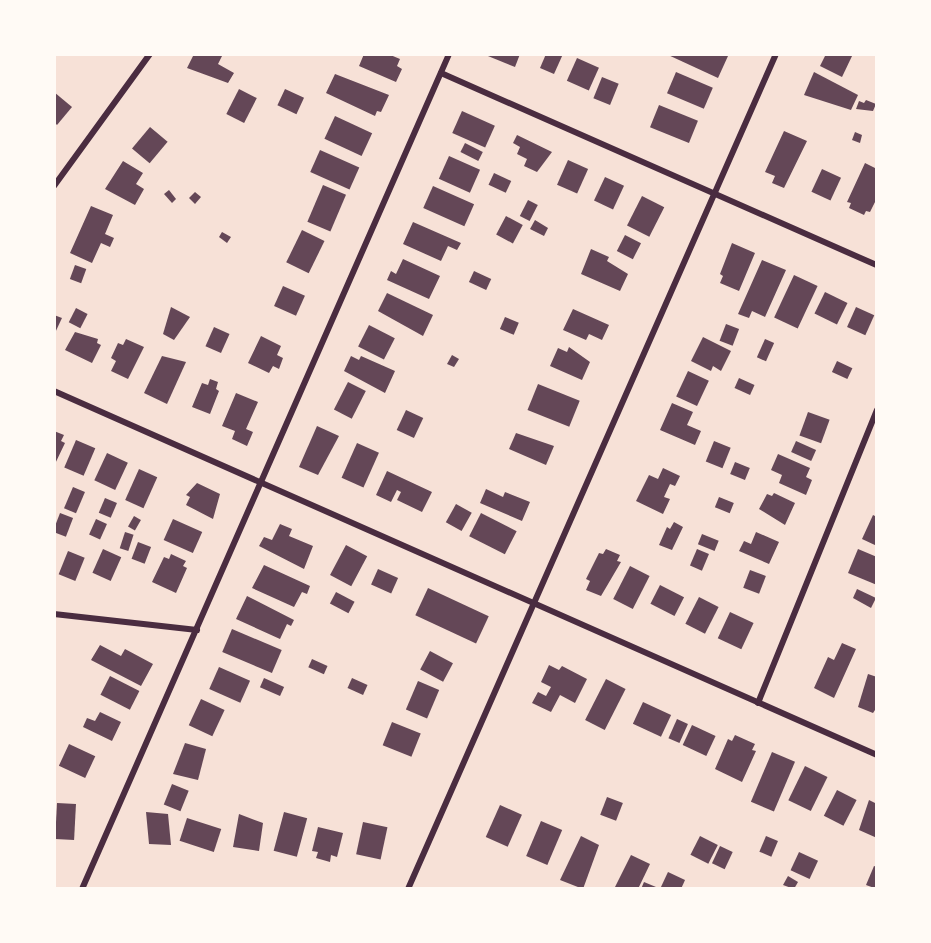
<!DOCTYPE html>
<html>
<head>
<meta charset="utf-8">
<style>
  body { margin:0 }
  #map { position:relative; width:931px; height:943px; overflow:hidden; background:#f7e1d7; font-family:"Sofia Sans Condensed",sans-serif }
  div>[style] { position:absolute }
  .building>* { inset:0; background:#644757; transform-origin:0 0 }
  .minor>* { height:6px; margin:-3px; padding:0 3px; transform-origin:3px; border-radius:3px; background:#4a2c40 }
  span { translate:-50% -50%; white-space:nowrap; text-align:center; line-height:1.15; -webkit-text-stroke:6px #fffaf5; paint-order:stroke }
  .frame { position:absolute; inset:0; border:56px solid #fffaf5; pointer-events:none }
</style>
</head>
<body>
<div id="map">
  <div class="building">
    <i style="clip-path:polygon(194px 54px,223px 54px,218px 64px,234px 73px,228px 83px,187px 68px)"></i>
    <i style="clip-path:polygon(364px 54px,388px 54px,400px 59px,397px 66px,402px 69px,396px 82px,359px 66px)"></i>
    <i style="clip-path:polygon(483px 54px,520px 54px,515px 67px)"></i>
    <i style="clip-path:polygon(546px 54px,563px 54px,554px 74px,540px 68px)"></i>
    <i style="clip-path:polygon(666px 54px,722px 54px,728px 56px,718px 78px)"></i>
    <i style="clip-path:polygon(826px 54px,853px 54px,842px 77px,820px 66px)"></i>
    <i style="left:577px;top:58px;width:24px;height:25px;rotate:24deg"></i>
    <i style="left:676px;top:72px;width:40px;height:23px;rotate:23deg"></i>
    <i style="clip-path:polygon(814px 72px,858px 95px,851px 110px,804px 95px)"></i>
    <i style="clip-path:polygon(335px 74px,389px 95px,381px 112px,377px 111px,375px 116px,326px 93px)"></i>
    <i style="left:602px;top:77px;width:18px;height:23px;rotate:22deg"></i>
    <i style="left:239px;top:89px;width:20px;height:28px;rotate:27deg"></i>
    <i style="left:285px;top:89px;width:21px;height:18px;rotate:25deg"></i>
    <i style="clip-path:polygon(54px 92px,72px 107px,57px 125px,54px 122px)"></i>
    <i style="clip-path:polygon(866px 100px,876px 104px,873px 111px,856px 109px,859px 101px,864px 103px)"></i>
    <i style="left:659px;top:105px;width:42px;height:24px;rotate:22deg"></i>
    <i style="left:462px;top:111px;width:36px;height:24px;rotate:24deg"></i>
    <i style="left:335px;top:116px;width:41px;height:25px;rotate:25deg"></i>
    <i style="left:150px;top:127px;width:23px;height:28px;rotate:40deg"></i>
    <i style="clip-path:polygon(784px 131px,807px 141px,784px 188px,772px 183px,775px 176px,765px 172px)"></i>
    <i style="clip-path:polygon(855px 132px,862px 135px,860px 143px,852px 140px)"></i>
    <i style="clip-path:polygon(517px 135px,552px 152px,537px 172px,524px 166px,527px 159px,517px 154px,520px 147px,513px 143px)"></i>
    <i style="left:465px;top:143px;width:20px;height:10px;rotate:27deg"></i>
    <i style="left:320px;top:150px;width:43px;height:24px;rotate:24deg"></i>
    <i style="left:449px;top:156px;width:34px;height:25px;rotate:24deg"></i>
    <i style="left:568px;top:160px;width:22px;height:27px;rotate:24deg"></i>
    <i style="clip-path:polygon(123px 161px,143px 173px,136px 184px,144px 189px,135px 205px,105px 189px)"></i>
    <i style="clip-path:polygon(865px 163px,877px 169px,877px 198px,870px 212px,866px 211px,864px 215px,849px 208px,851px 203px,847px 202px)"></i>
    <i style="left:822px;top:169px;width:21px;height:25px;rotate:25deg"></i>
    <i style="left:494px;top:173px;width:19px;height:13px;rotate:25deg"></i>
    <i style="left:605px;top:177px;width:21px;height:26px;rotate:25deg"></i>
    <i style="left:323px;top:185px;width:25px;height:40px;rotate:23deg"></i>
    <i style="left:433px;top:186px;width:45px;height:24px;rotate:24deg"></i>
    <i style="clip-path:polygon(169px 190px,176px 199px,172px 203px,164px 194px)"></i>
    <i style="clip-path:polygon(195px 192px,201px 197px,195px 204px,189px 198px)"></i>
    <i style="left:642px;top:196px;width:25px;height:33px;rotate:27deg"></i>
    <i style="left:528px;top:200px;width:11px;height:18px;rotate:27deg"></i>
    <i style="clip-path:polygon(91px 206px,113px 215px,105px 234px,114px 238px,110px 247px,101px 243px,92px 263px,70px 253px)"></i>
    <i style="left:506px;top:216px;width:19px;height:21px;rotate:28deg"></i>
    <i style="clip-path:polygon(535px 220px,548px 228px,544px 236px,530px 229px)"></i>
    <i style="clip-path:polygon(413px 222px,461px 243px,457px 250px,448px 246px,441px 261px,403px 244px)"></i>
    <i style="left:302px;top:230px;width:25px;height:36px;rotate:26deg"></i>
    <i style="clip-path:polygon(222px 232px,231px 237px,227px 243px,219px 237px)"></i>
    <i style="left:625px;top:235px;width:18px;height:18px;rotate:27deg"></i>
    <i style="clip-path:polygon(732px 243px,755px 253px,739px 291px,720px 283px,723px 276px,720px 274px)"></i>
    <i style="clip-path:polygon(591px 249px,609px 257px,607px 261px,628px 274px,620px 291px,581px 274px)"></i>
    <i style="clip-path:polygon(403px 259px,440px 276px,429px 299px,387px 280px,391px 271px,396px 274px)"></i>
    <i style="clip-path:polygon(762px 260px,786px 270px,765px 317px,752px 311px,749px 318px,738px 314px)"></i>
    <i style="left:75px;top:265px;width:12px;height:15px;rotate:20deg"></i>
    <i style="left:474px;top:271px;width:19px;height:12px;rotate:25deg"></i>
    <i style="left:794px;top:275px;width:26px;height:47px;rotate:25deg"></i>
    <i style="left:283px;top:286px;width:24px;height:22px;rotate:24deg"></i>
    <i style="left:825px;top:292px;width:25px;height:24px;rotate:26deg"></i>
    <i style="clip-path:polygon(387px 293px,433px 315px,423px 336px,378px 311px)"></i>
    <i style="clip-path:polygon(171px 307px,190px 317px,174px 340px,163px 334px)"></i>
    <i style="left:856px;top:307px;width:20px;height:22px;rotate:24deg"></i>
    <i style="left:76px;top:308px;width:13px;height:16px;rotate:27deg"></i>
    <i style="clip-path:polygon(573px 309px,609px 325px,602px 340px,589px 334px,586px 340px,563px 330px)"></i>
    <i style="clip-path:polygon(54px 315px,62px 318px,54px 335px)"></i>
    <i style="left:505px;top:317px;width:15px;height:13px;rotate:23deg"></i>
    <i style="left:726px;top:324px;width:14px;height:18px;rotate:21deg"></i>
    <i style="left:369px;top:325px;width:29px;height:24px;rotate:27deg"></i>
    <i style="left:214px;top:327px;width:17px;height:21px;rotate:24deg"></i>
    <i style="clip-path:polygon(75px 332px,98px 339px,97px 343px,101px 345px,92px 363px,65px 350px)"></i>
    <i style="clip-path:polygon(261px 336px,281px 346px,277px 355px,283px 358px,279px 369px,273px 366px,269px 373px,248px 363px)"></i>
    <i style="clip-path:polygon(703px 337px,731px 351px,721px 371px,713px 366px,711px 371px,691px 361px)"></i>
    <i style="clip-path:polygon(126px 339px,144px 347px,128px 379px,111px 371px,116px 361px,111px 358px,118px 343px,123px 345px)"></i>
    <i style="left:765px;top:339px;width:10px;height:20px;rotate:24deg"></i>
    <i style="clip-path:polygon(569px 347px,590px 362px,582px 380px,550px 366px,558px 348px,567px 352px)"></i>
    <i style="clip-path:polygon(452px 355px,459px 359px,454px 367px,447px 364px)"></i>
    <i style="clip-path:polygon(162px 356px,186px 362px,167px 404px,144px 393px)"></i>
    <i style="clip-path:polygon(351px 356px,359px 360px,361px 356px,395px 371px,385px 393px,344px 371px)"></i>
    <i style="left:837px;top:361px;width:17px;height:12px;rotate:25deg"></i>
    <i style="left:688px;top:371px;width:23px;height:28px;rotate:25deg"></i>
    <i style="left:739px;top:378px;width:17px;height:11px;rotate:24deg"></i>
    <i style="clip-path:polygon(210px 379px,218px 382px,216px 389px,219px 391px,210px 414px,192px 407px,202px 383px,208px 385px)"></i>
    <i style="left:348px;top:382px;width:20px;height:31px;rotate:27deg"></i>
    <i style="left:538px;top:384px;width:45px;height:28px;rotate:22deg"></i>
    <i style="clip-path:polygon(236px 393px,258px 402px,246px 429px,253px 432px,247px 446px,232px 439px,235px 431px,222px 426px)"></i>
    <i style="clip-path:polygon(672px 403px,693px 412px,687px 425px,701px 431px,695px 445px,660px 430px)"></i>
    <i style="left:406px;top:410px;width:19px;height:22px;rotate:25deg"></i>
    <i style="left:808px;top:412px;width:23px;height:25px;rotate:20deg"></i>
    <i style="clip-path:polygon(317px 426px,339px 436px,318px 475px,299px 467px)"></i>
    <i style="clip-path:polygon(54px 431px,64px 435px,61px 441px,65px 443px,54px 466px)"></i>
    <i style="clip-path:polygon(516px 433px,554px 446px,546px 465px,509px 449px)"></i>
    <i style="left:76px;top:440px;width:21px;height:30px;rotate:23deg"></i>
    <i style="left:714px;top:441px;width:18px;height:22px;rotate:22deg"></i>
    <i style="left:796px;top:441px;width:22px;height:12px;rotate:24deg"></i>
    <i style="left:357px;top:443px;width:24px;height:38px;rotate:24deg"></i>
    <i style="left:107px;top:453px;width:23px;height:30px;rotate:25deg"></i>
    <i style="clip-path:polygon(778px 454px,810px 468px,806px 477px,812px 480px,806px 495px,779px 483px,782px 475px,771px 470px)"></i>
    <i style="left:735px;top:462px;width:16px;height:13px;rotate:22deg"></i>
    <i style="clip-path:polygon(663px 468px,680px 476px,675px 486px,670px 484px,664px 497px,670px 499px,663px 514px,636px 501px,649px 475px,658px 479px)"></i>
    <i style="left:139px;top:469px;width:20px;height:34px;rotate:24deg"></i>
    <i style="clip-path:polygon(387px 471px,432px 492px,422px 512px,397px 500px,401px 492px,397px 490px,391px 502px,376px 495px)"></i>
    <i style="clip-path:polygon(197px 483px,220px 494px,213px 519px,186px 505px,190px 497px,186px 495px)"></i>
    <i style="left:73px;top:487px;width:13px;height:23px;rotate:23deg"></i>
    <i style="clip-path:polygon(486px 489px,503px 497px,505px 492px,530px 502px,522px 521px,480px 503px)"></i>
    <i style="clip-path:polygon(774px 493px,795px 503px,785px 525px,759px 509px,767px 494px,772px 496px)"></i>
    <i style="left:719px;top:497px;width:16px;height:11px;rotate:22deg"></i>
    <i style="left:105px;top:498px;width:13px;height:16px;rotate:23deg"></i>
    <i style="left:456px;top:504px;width:18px;height:21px;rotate:29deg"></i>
    <i style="left:60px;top:513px;width:14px;height:20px;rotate:21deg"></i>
    <i style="left:481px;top:513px;width:40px;height:26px;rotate:27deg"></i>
    <i style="clip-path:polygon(873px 515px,877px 517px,877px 546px,862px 539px)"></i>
    <i style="left:134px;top:516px;width:8px;height:12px;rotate:30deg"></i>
    <i style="left:96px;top:519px;width:12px;height:17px;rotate:24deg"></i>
    <i style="left:173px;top:519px;width:32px;height:23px;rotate:24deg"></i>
    <i style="clip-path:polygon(674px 522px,683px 527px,672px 550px,659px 545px,667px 527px,670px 529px)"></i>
    <i style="clip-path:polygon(280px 524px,292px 529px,289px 536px,313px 546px,304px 569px,259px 546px,264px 537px,272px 540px)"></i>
    <i style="left:125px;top:532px;width:9px;height:17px;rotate:18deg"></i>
    <i style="clip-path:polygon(756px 532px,779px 542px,769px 564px,739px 551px,744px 541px,751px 544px)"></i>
    <i style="left:702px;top:534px;width:18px;height:11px;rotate:22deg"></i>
    <i style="left:138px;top:542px;width:14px;height:18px;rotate:21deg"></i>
    <i style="left:346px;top:545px;width:24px;height:34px;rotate:28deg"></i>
    <i style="left:103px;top:549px;width:20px;height:26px;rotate:24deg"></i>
    <i style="clip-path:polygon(606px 549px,620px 555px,617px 561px,621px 562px,601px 596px,586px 590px,590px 581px,586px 579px,599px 553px,603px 554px)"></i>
    <i style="left:697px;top:549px;width:13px;height:18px;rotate:23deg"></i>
    <i style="clip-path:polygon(858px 549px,877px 557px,877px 585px,848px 573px)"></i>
    <i style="left:68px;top:551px;width:18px;height:25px;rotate:22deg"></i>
    <i style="clip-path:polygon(171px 554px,186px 561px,183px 566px,187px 568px,176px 593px,152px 582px,164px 557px,169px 559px)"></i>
    <i style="clip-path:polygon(264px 565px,310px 586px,307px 594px,302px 592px,294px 607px,252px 588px)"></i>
    <i style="left:630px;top:566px;width:22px;height:37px;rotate:27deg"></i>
    <i style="left:378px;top:569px;width:22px;height:17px;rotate:24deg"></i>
    <i style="left:750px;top:570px;width:17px;height:19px;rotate:21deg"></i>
    <i style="left:660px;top:585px;width:27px;height:21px;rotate:27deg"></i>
    <i style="left:428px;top:588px;width:67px;height:30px;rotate:25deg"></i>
    <i style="clip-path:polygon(857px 589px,876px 598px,871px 608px,853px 598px)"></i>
    <i style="left:336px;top:592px;width:21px;height:13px;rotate:28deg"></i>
    <i style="clip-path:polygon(247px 596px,294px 620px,291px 626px,287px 624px,280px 639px,236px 619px)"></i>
    <i style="left:699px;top:597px;width:22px;height:30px;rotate:27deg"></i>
    <i style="left:730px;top:612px;width:26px;height:29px;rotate:25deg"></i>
    <i style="left:232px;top:629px;width:54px;height:25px;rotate:23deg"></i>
    <i style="clip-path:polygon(842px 643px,856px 649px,834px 698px,814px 688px,828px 657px,834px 660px)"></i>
    <i style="clip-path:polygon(100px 645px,121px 656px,125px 649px,153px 664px,141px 686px,91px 660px)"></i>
    <i style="left:430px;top:651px;width:26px;height:21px;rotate:28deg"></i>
    <i style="left:312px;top:659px;width:17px;height:9px;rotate:24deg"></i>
    <i style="clip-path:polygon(549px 665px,559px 670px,562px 666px,587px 679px,575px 703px,560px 695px,551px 712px,532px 703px,538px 692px,546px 696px,551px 687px,541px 682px)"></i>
    <i style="left:219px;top:667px;width:34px;height:24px;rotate:24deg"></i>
    <i style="clip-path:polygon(868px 674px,877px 677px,877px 707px,873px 713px,858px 707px)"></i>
    <i style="left:110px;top:676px;width:33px;height:21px;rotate:27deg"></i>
    <i style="left:264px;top:678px;width:22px;height:10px;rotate:24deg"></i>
    <i style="left:352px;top:678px;width:17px;height:11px;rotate:24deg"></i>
    <i style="left:606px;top:679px;width:22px;height:46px;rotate:27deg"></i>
    <i style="left:418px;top:681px;width:23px;height:31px;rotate:23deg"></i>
    <i style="left:201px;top:699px;width:26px;height:29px;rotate:25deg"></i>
    <i style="left:643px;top:702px;width:31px;height:24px;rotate:25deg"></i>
    <i style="clip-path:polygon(100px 712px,121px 722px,112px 741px,83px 727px,87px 718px,95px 721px)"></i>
    <i style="left:677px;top:719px;width:12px;height:21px;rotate:24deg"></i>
    <i style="left:392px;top:722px;width:31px;height:25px;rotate:22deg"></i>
    <i style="left:692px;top:725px;width:26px;height:22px;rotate:25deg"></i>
    <i style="clip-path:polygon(735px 735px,755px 744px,752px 750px,756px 751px,742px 782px,715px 769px,728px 739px,732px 741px)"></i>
    <i style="clip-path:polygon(185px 743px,206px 749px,198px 780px,173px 774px)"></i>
    <i style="left:69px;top:744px;width:29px;height:24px;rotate:25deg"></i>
    <i style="left:772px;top:752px;width:25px;height:54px;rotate:23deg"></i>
    <i style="left:805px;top:766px;width:25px;height:38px;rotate:26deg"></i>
    <i style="left:172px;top:784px;width:18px;height:22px;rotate:22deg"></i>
    <i style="left:837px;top:790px;width:22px;height:29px;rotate:27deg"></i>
    <i style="left:607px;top:797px;width:17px;height:19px;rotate:21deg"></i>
    <i style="clip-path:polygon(869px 800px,877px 804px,877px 838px,859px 830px)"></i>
    <i style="left:57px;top:803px;width:19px;height:36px;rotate:3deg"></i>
    <i style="left:500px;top:805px;width:24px;height:35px;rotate:24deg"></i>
    <i style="clip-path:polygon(146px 812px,168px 814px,171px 845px,149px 844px)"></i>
    <i style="left:284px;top:812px;width:24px;height:40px;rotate:15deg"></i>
    <i style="clip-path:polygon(239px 814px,263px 823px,259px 851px,233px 847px)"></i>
    <i style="left:187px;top:818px;width:36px;height:24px;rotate:18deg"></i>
    <i style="left:541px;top:821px;width:23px;height:38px;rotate:23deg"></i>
    <i style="left:363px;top:822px;width:25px;height:33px;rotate:12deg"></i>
    <i style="clip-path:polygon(318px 827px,343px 833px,337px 857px,331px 855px,330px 862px,316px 858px,318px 852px,312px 851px)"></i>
    <i style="clip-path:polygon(581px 836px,599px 845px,583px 889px,560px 880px)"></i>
    <i style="left:700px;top:836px;width:20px;height:21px;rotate:27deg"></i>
    <i style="left:766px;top:836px;width:13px;height:17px;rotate:23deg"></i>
    <i style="left:720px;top:846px;width:14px;height:19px;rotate:25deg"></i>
    <i style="left:799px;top:852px;width:21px;height:20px;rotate:25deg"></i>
    <i style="clip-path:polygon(631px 855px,650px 864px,638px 889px,614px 889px)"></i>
    <i style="clip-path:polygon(874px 866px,877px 867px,877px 889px,866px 885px)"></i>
    <i style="clip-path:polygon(668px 872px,685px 880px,681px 889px,660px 889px)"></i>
    <i style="clip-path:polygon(788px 876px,798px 882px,794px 889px,783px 885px)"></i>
    <i style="clip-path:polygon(644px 882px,656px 887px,655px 889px,641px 889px)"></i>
  </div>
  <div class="minor">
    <i style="left:441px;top:73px;width:476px;rotate:23.8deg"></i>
    <i style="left:54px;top:186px;width:163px;rotate:-54deg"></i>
    <i style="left:54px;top:391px;width:900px;rotate:23.86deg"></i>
    <i style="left:54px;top:614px;width:144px;rotate:6.4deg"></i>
    <i style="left:758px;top:703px;width:316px;rotate:-67.9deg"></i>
    <i style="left:82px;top:889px;width:912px;rotate:-66.27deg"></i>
    <i style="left:408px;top:889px;width:912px;rotate:-66.22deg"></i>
  </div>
  <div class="frame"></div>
</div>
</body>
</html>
